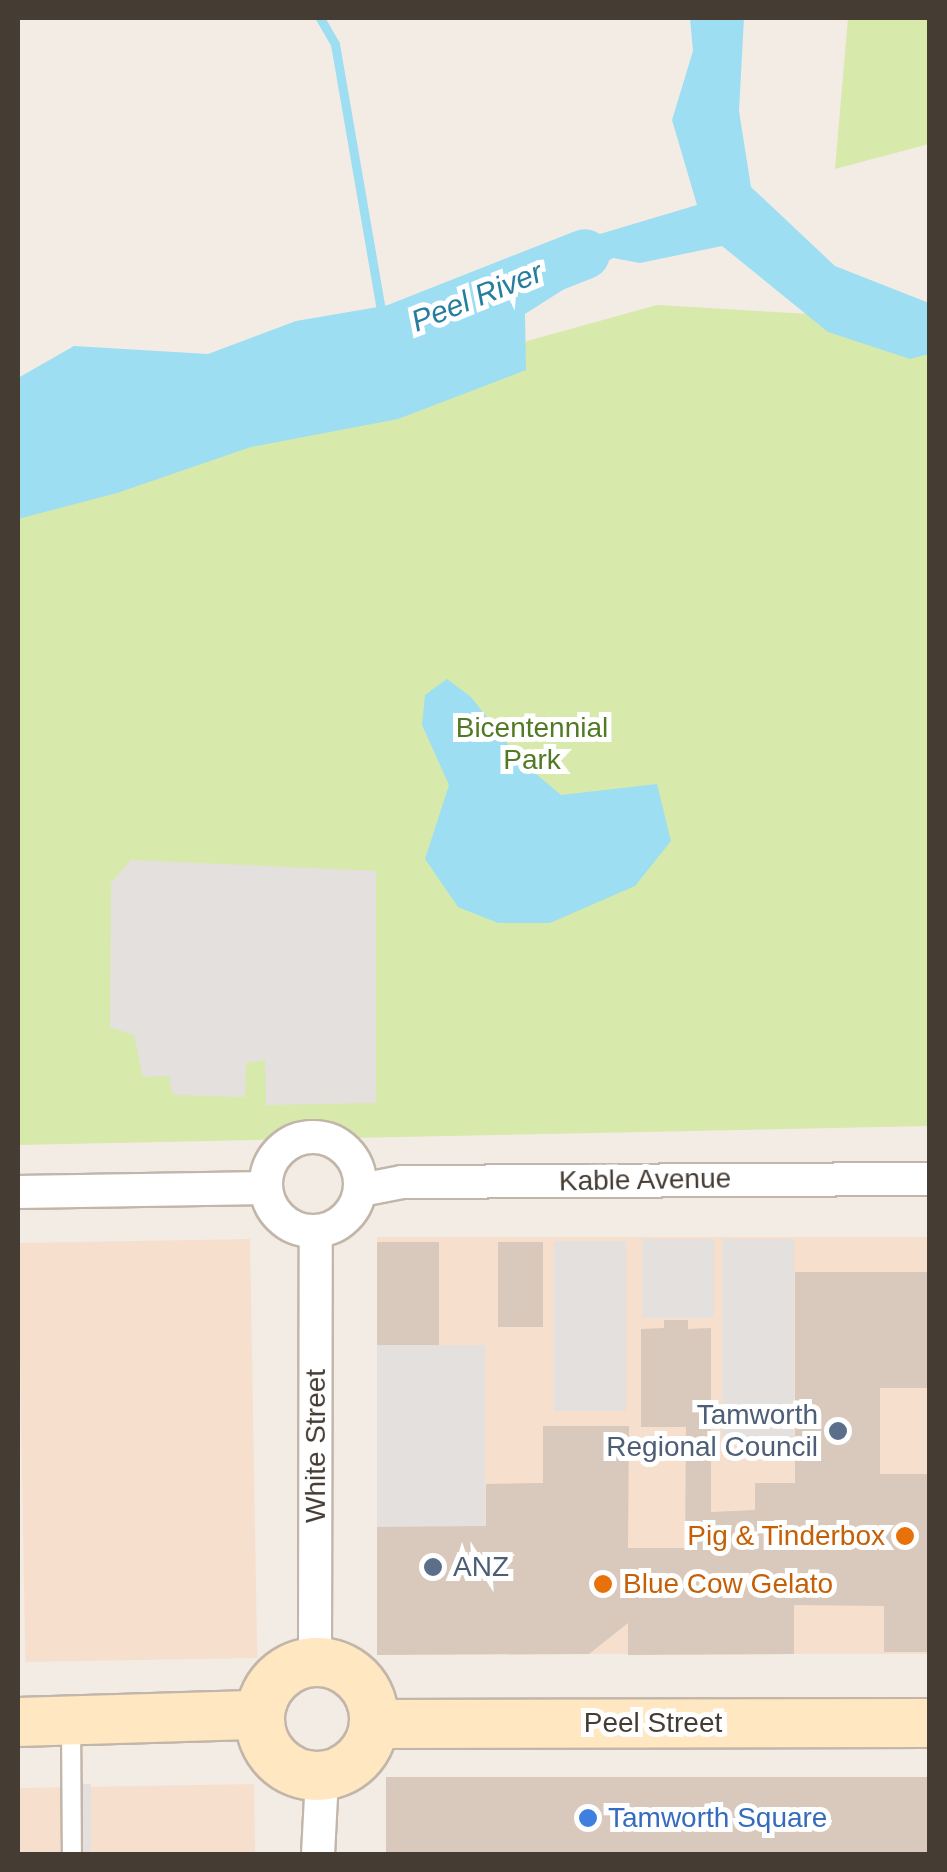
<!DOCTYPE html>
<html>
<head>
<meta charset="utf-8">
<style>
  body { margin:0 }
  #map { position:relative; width:947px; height:1872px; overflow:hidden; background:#f3ece4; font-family:Helvetica,sans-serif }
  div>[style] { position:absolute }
  .commercial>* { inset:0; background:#f7dfce; transform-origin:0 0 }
  .green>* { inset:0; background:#d7eaab }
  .parking>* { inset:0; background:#e3e0dd; transform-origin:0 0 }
  .water>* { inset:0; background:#9ddef3 }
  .stream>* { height:9px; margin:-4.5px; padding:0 4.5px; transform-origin:4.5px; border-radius:4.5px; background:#9ddef3 }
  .river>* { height:50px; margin:-25px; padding:0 25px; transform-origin:25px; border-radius:25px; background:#9ddef3 }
  .building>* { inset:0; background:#d8c9bc; transform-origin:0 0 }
  .roads { filter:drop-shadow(2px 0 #c2b5a9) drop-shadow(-2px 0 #c2b5a9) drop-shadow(0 2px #c2b5a9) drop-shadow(0 -2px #c2b5a9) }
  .lane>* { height:18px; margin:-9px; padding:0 9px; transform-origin:9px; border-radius:9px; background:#fff }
  .street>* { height:32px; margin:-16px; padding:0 16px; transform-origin:16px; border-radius:16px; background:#fff }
  .street>.ring { margin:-16px; padding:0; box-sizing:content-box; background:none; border:32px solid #fff; border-radius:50% }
  .secondary>* { height:48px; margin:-24px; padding:0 24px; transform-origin:24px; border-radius:24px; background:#ffe7c2 }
  .secondary>.ring { margin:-24px; padding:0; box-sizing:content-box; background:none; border:48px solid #ffe7c2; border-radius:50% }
  .dots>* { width:28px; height:28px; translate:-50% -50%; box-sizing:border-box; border:5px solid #fff; border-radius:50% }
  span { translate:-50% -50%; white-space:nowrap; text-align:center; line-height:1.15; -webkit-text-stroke:10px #fff; paint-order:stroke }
  .park-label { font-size:28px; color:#527a24 }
  .street-label { font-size:28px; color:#453c34 }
  .service-label { font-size:28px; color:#4e5e75 }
  .right { translate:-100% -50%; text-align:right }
  .left { translate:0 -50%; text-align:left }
  .food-label { font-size:28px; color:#c56008 }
  .shop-label { font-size:28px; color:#366cbe }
  .water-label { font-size:30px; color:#257e9d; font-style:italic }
  .frame { position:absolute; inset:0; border:20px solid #453c34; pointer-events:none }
</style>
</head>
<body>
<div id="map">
  <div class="commercial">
    <i style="left:929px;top:1237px;width:417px;height:552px;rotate:90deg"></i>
    <i style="left:250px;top:1239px;width:419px;height:232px;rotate:89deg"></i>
    <i style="left:254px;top:1784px;width:70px;height:236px;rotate:89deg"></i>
  </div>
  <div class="green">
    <i style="clip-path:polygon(848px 18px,929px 18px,929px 144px,835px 169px)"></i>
    <i style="clip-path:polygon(657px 305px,929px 321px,929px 1126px,18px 1145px,18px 482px)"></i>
  </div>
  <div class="parking">
    <i style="clip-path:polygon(131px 860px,376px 871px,376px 1103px,266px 1105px,265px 1060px,246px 1063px,245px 1097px,173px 1095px,169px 1076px,143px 1077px,134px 1035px,110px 1027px,111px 883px)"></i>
    <i style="left:642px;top:1239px;width:72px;height:79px"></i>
    <i style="left:722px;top:1239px;width:72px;height:206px"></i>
    <i style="left:554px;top:1241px;width:72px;height:170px"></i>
    <i style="left:377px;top:1345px;width:108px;height:182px"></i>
    <i style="left:91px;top:1784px;width:70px;height:28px;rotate:90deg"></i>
  </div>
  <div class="water">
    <i style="clip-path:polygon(690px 18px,744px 18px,739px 111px,751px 187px,835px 266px,929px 303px,929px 354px,910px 359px,828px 332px,722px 246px,640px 263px,613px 258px,525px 314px,526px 370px,398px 419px,251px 447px,117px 493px,18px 519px,18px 378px,74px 346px,208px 354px,296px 321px,413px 301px,506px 309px,525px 271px,583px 239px,697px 205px,672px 120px,693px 51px)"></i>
    <i style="clip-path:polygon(447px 679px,471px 697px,522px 762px,561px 795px,657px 784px,671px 841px,635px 886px,550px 923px,498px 923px,458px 907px,425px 859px,449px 785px,422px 725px,425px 695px)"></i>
  </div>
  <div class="stream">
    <i style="left:320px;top:18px;width:30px;rotate:60deg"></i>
    <i style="left:335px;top:44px;width:277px;rotate:80.2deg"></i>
  </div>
  <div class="river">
    <i style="left:395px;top:329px;width:204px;rotate:-21.5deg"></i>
  </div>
  <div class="building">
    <i style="left:377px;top:1242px;width:62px;height:103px"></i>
    <i style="left:498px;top:1242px;width:45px;height:85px"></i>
    <i style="clip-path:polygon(795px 1272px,930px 1272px,930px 1388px,880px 1388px,880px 1474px,930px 1474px,930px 1652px,884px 1652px,884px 1606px,794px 1605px,794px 1654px,628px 1655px,628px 1623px,589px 1654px,377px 1655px,377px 1527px,486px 1526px,486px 1484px,543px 1483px,543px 1426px,629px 1426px,628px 1548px,685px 1548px,686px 1427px,641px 1427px,641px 1329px,664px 1328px,664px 1320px,688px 1320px,688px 1329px,711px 1328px,711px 1512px,755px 1510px,755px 1483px,795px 1483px)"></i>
    <i style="left:930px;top:1777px;width:77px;height:544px;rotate:90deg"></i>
  </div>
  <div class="roads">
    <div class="lane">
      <i style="left:71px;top:1721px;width:133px;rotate:89.6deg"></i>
    </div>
    <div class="street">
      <i class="ring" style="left:266px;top:1137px;width:62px;height:62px"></i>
      <i style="left:361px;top:1190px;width:42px;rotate:-11deg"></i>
      <i style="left:402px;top:1182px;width:528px;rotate:-0.33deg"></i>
      <i style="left:18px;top:1192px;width:248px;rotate:-0.9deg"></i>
      <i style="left:315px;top:1660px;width:428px;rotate:-89.9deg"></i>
      <i style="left:318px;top:1854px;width:77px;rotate:-87deg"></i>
    </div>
    <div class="secondary">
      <i class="ring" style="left:260px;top:1662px;width:66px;height:66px"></i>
      <i style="left:18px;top:1722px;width:241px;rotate:-1.7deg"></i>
      <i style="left:376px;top:1724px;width:554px;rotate:-0.1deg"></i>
    </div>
  </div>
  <div class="dots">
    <i style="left:838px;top:1431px;background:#5c6f8a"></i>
    <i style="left:905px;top:1536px;background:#e8710a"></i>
    <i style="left:433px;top:1567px;background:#5c6f8a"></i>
    <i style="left:603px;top:1584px;background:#e8710a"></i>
    <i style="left:588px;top:1818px;background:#3f7fe0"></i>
  </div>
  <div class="park-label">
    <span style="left:532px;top:744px">Bicentennial<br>Park</span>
  </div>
  <div class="street-label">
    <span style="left:645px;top:1180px;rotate:-1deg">Kable Avenue</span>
    <span style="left:316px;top:1446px;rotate:-90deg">White Street</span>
    <span style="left:653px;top:1723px">Peel Street</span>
  </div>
  <div class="service-label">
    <span class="right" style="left:818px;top:1431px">Tamworth<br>Regional Council</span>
    <span class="left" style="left:453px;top:1567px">ANZ</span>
  </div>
  <div class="food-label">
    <span class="right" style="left:885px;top:1536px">Pig &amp; Tinderbox</span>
    <span class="left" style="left:623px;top:1584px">Blue Cow Gelato</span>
  </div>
  <div class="shop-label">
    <span class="left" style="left:608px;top:1818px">Tamworth Square</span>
  </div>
  <div class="water-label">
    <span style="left:477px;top:297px;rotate:-22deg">Peel River</span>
  </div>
  <div class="frame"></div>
</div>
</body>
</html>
